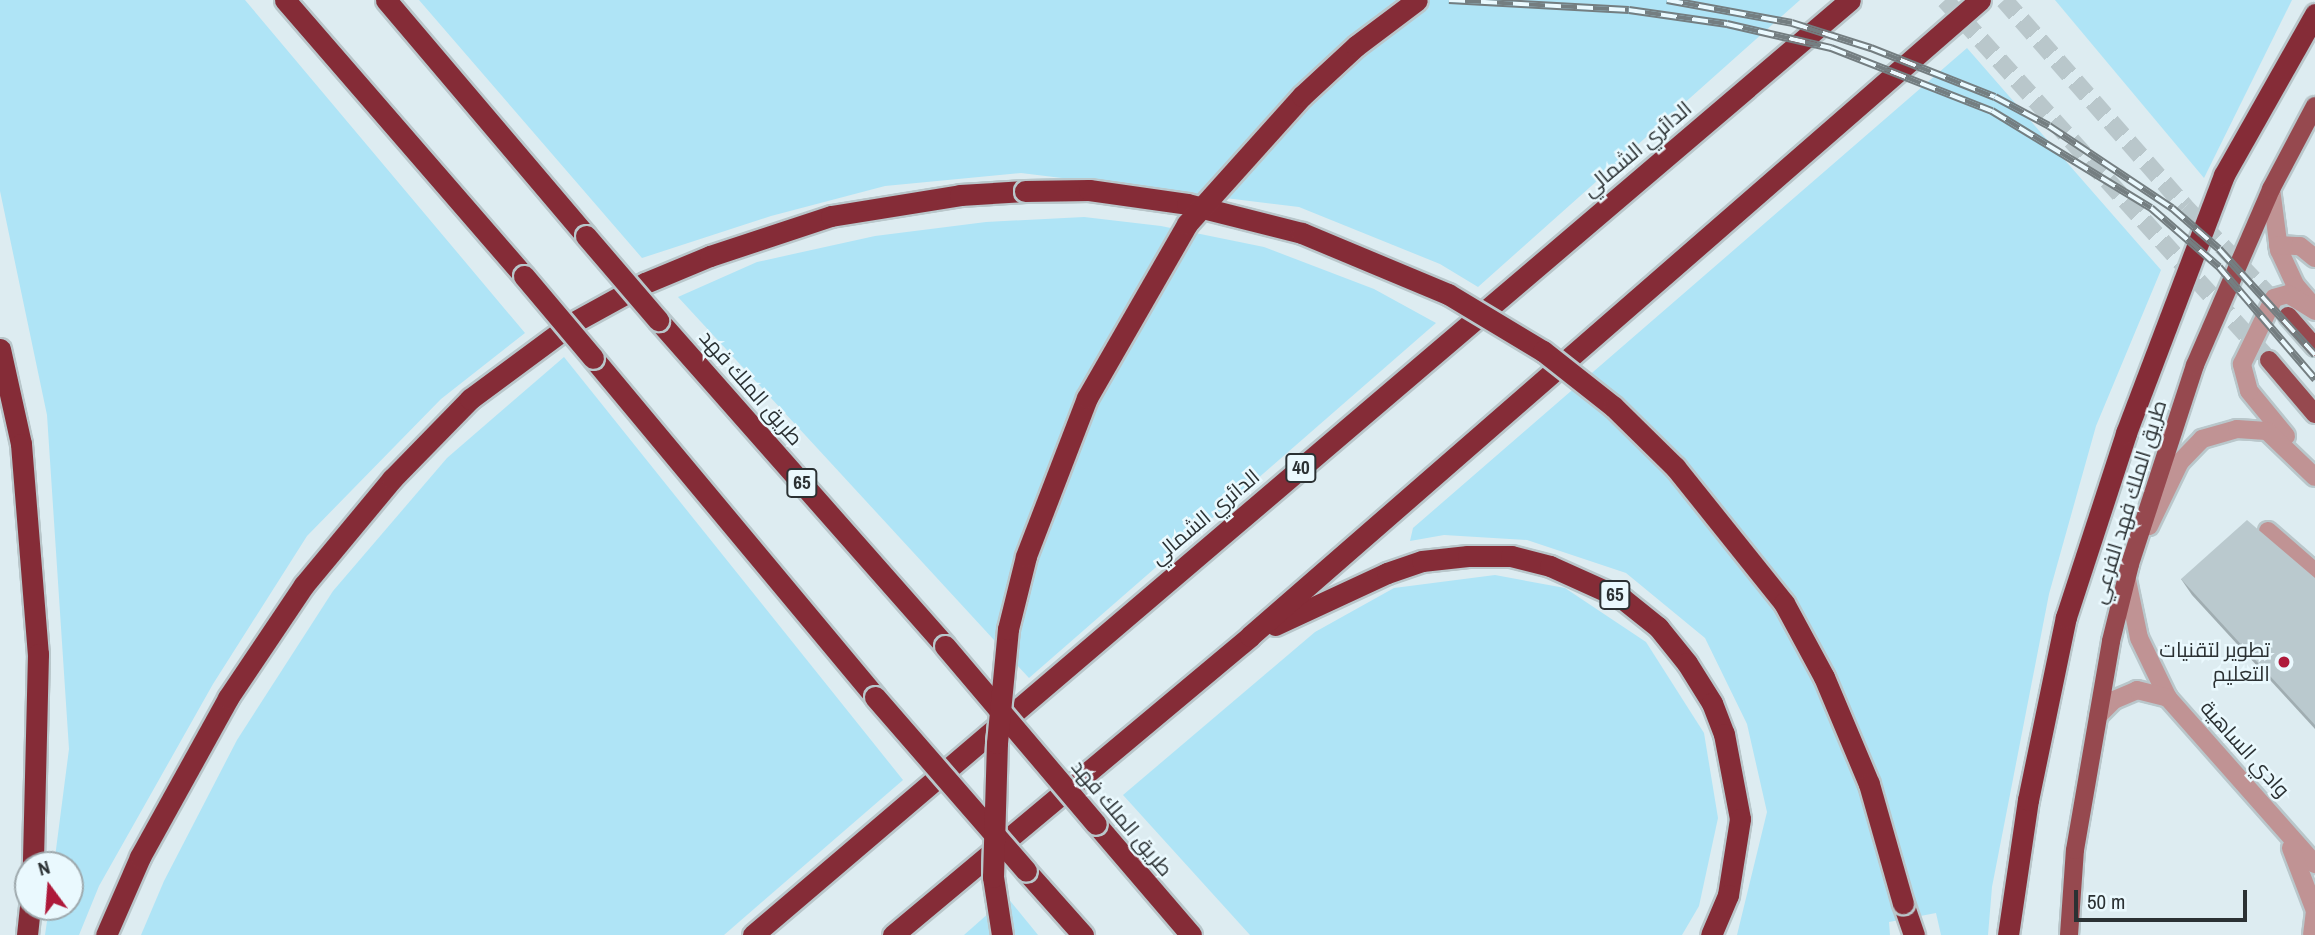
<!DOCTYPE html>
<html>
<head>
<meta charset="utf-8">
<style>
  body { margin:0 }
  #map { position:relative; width:2315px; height:935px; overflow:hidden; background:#ddecf1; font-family:"Archivo Narrow",Cairo,sans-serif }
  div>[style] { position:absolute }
  .green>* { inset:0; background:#afe4f6 }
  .major-tunnel>* { height:18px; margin-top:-9px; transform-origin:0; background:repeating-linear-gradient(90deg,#b9c7cb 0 18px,transparent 0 27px) }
  .roads { filter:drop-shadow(2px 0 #b9c7cb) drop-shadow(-2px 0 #b9c7cb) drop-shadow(0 2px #b9c7cb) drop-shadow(0 -2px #b9c7cb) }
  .minor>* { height:18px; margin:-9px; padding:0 9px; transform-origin:9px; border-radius:9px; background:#c09394 }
  .major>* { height:18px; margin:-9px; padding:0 9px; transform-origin:9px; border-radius:9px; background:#96494f }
  .highway>* { height:21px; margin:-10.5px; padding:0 10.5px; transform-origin:10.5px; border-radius:10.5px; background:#852c37 }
  .rail>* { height:8px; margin-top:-4px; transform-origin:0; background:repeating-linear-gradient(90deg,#eaf9fe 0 16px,#747e81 0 32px); box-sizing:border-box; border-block:2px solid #747e81 }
  .bridges { filter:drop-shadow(2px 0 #b9c7cb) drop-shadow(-2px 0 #b9c7cb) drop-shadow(0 2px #b9c7cb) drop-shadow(0 -2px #b9c7cb) }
  .highway-bridge>* { height:21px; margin:-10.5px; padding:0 10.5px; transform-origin:10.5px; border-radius:10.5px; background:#852c37 }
  .wall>* { inset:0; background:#a0adb1 }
  .building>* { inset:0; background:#bac9ce }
  .dots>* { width:19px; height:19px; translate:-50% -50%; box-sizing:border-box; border:4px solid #eaf9fe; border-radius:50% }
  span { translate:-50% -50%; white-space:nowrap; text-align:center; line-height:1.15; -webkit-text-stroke:5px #eaf9fe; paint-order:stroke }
  .shield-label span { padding:2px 5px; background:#eaf9fe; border:2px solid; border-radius:5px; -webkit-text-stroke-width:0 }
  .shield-label { font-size:19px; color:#2b3133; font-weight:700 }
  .street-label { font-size:21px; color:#2b3133 }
  .poi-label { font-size:21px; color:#2b3133 }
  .right { translate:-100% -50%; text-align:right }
  .north { position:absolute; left:14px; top:851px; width:70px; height:70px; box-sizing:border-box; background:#eaf9fe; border:2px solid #9ea9ad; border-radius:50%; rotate:344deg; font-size:19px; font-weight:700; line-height:28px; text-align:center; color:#2b3133 }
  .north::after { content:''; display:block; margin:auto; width:24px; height:32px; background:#ae193a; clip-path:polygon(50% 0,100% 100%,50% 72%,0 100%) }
  .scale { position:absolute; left:2074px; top:890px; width:173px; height:32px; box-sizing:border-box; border:4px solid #2b3133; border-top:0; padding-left:9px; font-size:21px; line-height:24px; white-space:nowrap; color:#2b3133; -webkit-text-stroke:5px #eaf9fe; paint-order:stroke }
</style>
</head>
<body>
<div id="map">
  <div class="green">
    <i style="clip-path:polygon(0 0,245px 0,525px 333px,441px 399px,307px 536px,213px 684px,99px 886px,79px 935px,45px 935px,49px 907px,70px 907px,70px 865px,54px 865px,69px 749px,47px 415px,0 191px)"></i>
    <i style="clip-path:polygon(419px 0,1800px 0,1478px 287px,1440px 264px,1299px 207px,1021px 173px,885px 186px,771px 216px,642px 258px)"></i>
    <i style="clip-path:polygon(2055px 0,2292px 0,2204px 178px)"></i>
    <i style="clip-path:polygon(1967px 48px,2161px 270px,2096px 426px,2049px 594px,1992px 887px,1988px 935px,1941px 935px,1936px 913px,1889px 922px,1890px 935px,1737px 935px,1767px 812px,1747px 724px,1705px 638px,1626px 573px,1527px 540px,1444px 535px,1410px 541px,1413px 528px)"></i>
    <i style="clip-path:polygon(1084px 217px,1161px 226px,1264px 247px,1374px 289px,1436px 323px,1029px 678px,678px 297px,757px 262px,875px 236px,986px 222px)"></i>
    <i style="clip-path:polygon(564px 357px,903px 780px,724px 935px,141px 935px,164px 881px,237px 740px,333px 591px,447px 458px)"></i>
    <i style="clip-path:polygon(1495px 575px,1565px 588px,1646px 642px,1704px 733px,1718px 818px,1699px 906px,1682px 935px,1250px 935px,1123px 795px,1315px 632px,1394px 588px)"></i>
    <i style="clip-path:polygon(1007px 897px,1038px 935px,964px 935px)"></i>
  </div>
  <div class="major-tunnel">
    <i style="left:1945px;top:0;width:484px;rotate:48deg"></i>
    <i style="left:2004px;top:0;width:275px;rotate:48.8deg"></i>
    <i style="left:2185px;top:207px;width:150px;rotate:46.6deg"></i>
  </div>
  <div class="roads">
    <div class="minor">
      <i style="left:2271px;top:189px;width:62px;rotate:82.5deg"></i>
      <i style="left:2279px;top:250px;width:40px;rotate:65deg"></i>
      <i style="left:2296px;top:286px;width:21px;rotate:49deg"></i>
      <i style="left:2278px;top:245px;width:22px;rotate:3deg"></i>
      <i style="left:2300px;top:246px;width:19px;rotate:39deg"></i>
      <i style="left:2286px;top:436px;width:58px;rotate:-129.4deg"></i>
      <i style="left:2249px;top:391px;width:28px;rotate:-105deg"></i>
      <i style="left:2242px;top:364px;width:73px;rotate:-64.1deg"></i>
      <i style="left:2274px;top:298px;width:15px;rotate:-16deg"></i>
      <i style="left:2288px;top:294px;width:32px;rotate:32deg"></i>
      <i style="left:2149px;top:526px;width:71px;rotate:-64.2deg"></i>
      <i style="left:2180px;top:462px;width:32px;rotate:-46deg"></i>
      <i style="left:2202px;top:439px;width:36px;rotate:-16deg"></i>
      <i style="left:2237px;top:429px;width:30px;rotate:4deg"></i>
      <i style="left:2267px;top:431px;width:66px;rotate:43.8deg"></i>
      <i style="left:2268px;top:531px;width:62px;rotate:41.1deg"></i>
      <i style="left:2127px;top:580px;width:59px;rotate:78.3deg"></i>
      <i style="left:2139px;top:638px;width:67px;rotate:64.2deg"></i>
      <i style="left:2168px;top:698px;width:222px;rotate:48.5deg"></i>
      <i style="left:2098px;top:716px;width:23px;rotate:-45deg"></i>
      <i style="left:2114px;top:700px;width:25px;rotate:-23deg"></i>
      <i style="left:2137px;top:690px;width:32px;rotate:14deg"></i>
      <i style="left:2291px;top:848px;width:67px;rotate:69.1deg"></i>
      <i style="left:2315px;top:911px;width:24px;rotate:97deg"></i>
    </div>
    <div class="major">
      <i style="left:2288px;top:316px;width:41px;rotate:48.9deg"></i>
      <i style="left:2269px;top:360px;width:71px;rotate:49.6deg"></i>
      <i style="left:2069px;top:935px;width:85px;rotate:-86deg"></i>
      <i style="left:2075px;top:850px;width:212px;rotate:-80.2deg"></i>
      <i style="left:2111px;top:641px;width:79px;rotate:-76.1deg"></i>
      <i style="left:2130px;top:564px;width:209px;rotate:-71.9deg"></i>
      <i style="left:2195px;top:365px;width:192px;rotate:-66.6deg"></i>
      <i style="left:2271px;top:189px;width:94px;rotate:-62.1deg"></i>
    </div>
    <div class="highway">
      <i style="left:285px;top:0;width:365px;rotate:49.1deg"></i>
      <i style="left:386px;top:0;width:309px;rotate:49.7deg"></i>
      <i style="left:658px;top:320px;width:434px;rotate:48.6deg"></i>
      <i style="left:0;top:349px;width:97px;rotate:77.5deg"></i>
      <i style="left:21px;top:444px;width:211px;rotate:85.4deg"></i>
      <i style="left:38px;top:654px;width:211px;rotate:91.4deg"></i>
      <i style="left:593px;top:358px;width:441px;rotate:50.2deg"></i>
      <i style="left:1275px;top:625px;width:123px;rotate:-24.9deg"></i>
      <i style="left:1387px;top:573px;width:37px;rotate:-19deg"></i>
      <i style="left:1422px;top:561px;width:46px;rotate:-6.2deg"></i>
      <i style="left:1468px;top:556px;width:43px"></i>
      <i style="left:1511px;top:556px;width:40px;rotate:14.4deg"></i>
      <i style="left:1550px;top:566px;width:80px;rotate:24.3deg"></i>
      <i style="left:1623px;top:599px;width:45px;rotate:38.7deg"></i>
      <i style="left:1658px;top:627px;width:46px;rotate:51.1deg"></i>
      <i style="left:1687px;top:663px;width:47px;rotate:58deg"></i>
      <i style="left:1712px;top:703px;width:33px;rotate:69deg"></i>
      <i style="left:1724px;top:734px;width:86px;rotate:79.3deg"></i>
      <i style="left:1740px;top:819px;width:77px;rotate:99deg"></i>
      <i style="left:1728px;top:895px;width:43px;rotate:113deg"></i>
      <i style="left:1096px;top:824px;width:146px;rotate:49.4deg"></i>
      <i style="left:1026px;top:871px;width:86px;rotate:48.3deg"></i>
      <i style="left:1903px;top:903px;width:34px;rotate:71deg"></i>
      <i style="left:27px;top:935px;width:28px;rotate:-84deg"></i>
      <i style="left:106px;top:935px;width:85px;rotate:-66.4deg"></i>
      <i style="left:140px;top:857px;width:182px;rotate:-61deg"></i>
      <i style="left:228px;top:698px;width:136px;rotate:-56.1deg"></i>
      <i style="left:304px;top:585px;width:138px;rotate:-50.3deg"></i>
      <i style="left:392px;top:479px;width:112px;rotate:-45.7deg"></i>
      <i style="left:470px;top:399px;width:129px;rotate:-36.5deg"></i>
      <i style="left:574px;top:322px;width:81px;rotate:-28.8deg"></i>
      <i style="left:645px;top:283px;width:70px;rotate:-22.6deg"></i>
      <i style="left:710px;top:256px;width:127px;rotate:-18.3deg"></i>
      <i style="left:831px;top:216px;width:131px;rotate:-9.2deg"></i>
      <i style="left:960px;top:195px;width:65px;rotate:-3.5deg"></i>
      <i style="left:753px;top:935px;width:1441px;rotate:-40.44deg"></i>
      <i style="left:893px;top:935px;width:466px;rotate:-39.9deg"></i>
      <i style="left:1250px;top:636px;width:968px;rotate:-41.06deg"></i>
      <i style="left:2008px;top:935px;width:136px;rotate:-81.6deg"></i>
      <i style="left:2028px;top:800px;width:187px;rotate:-78.3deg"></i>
      <i style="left:2066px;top:617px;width:194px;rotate:-71.9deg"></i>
      <i style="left:2126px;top:433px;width:276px;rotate:-69.2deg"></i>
      <i style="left:2224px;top:175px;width:185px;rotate:-60.5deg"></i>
    </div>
  </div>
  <div class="rail">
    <i style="left:1449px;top:0;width:180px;rotate:3.2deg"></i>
    <i style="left:1629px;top:10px;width:99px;rotate:8.1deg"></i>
    <i style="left:1727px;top:24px;width:107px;rotate:13deg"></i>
    <i style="left:1831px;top:48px;width:173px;rotate:21.4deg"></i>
    <i style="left:1992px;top:111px;width:186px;rotate:31.4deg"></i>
    <i style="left:2151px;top:208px;width:90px;rotate:40.9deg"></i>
    <i style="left:2219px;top:267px;width:148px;rotate:49.4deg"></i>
    <i style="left:1667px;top:0;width:127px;rotate:10.4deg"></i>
    <i style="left:1792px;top:23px;width:83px;rotate:17.6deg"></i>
    <i style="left:1871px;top:48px;width:133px;rotate:21.6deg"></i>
    <i style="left:1995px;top:97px;width:61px;rotate:28.2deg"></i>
    <i style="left:2049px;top:126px;width:148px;rotate:33.7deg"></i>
    <i style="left:2172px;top:208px;width:62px;rotate:41.1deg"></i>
    <i style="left:2219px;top:249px;width:143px;rotate:47.8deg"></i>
  </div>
  <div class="bridges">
    <div class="highway-bridge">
      <i style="left:1025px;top:191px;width:64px;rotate:-0.9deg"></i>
      <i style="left:1089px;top:190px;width:99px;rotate:8.1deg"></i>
      <i style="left:1187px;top:204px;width:119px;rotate:14.2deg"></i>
      <i style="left:1302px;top:233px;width:158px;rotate:22.7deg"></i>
      <i style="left:1448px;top:294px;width:111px;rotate:31deg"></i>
      <i style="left:1543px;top:351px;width:90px;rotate:38.3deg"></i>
      <i style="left:1614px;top:407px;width:86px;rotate:44.5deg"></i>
      <i style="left:1675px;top:467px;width:174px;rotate:51.3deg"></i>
      <i style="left:1784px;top:603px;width:84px;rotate:61.6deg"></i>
      <i style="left:1824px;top:677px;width:116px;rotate:67.2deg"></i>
      <i style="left:1869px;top:784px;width:124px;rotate:74.1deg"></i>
      <i style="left:586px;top:236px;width:111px;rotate:49.4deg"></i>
      <i style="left:524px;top:276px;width:107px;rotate:49.9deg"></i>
      <i style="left:945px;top:646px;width:233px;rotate:49.7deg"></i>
      <i style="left:875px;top:697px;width:230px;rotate:49deg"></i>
      <i style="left:1002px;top:935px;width:59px;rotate:-98.8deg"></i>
      <i style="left:993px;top:877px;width:134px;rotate:-88.3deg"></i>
      <i style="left:997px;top:743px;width:115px;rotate:-84.5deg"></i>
      <i style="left:1008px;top:629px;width:75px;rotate:-76.1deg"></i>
      <i style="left:1026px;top:556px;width:169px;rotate:-68.9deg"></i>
      <i style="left:1087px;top:398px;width:201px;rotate:-60.1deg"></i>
      <i style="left:1187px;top:224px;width:172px;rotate:-48.1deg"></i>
      <i style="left:1302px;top:96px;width:74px;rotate:-42.8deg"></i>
      <i style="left:1356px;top:46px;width:76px;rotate:-37deg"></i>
    </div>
  </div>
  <div class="wall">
    <i style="clip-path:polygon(2315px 578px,2315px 729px,2192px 595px,2181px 579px)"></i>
  </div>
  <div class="building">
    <i style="clip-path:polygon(2247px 520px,2315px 578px,2315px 725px,2181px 579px)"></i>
  </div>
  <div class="dots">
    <i style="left:2284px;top:662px;background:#ae193a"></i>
  </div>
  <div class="shield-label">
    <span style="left:1301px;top:468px">40</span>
    <span style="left:802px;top:483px">65</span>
    <span style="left:1615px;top:595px">65</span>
  </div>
  <div class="street-label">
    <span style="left:1637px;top:149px;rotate:-40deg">الدائري الشمالي</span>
    <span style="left:751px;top:388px;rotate:49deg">طريق الملك فهد</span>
    <span style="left:2129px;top:502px;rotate:-73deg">طريق الملك فهد الفرعي</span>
    <span style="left:1205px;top:517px;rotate:-40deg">الدائري الشمالي</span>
    <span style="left:2245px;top:749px;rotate:48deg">وادي الساهية</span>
    <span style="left:1122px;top:818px;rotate:50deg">طريق الملك فهد</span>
  </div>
  <div class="poi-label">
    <span class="right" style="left:2270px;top:662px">تطوير لتقنيات<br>التعليم</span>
  </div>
  <div class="north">N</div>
  <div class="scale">50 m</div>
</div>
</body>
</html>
